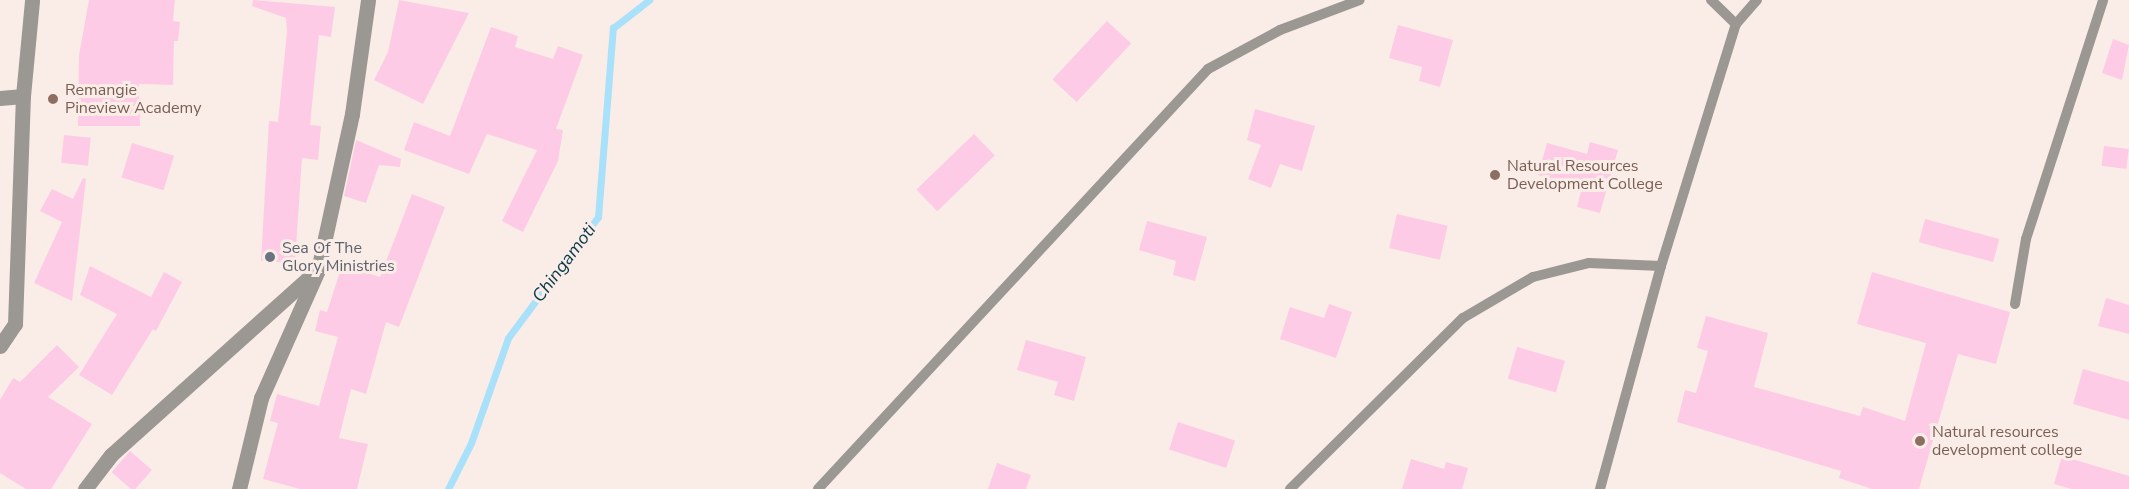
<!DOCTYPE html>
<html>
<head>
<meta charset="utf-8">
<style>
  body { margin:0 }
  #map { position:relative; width:2129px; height:489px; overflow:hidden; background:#faede7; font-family:"Nunito Sans",sans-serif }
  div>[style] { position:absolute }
  .stream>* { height:7px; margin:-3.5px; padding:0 3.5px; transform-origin:3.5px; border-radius:3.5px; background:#a9e1fa }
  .building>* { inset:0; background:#fecbe7; transform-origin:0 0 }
  .lane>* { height:10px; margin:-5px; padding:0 5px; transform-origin:5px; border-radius:5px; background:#9b9793 }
  .street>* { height:15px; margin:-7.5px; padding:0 7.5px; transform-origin:7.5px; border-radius:7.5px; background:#9b9793 }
  .dots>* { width:16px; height:16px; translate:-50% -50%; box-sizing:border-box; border:3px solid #faede7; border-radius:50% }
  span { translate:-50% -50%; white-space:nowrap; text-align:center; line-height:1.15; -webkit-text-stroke:6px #faede7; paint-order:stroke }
  .education-label { font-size:16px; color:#785e54 }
  .left { translate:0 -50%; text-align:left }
  .worship-label { font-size:16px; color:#5b616d }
  .water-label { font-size:18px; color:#0a3a4b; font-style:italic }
</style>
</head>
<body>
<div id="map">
  <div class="stream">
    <i style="left:448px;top:489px;width:51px;rotate:-63.4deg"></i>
    <i style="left:471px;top:443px;width:111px;rotate:-70.6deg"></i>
    <i style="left:508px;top:338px;width:151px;rotate:-53.4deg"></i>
    <i style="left:598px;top:217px;width:190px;rotate:-85.5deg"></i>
    <i style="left:613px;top:28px;width:46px;rotate:-37.9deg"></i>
  </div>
  <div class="building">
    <i style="clip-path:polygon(89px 0,175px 0,173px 21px,180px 22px,178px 41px,174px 41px,173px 85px,139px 84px,140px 126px,78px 126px,79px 55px)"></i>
    <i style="clip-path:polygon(253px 0,335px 7px,331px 37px,319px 35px,310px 125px,321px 126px,318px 160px,302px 158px,295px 263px,261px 261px,269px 121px,278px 122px,287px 32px,286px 18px,252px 6px)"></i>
    <i style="clip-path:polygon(399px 0,469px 13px,423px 104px,374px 80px,388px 52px)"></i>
    <i style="left:1107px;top:21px;width:33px;height:80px;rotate:43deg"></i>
    <i style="clip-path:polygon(1398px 25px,1453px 40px,1440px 87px,1419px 81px,1422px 67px,1389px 58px)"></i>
    <i style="clip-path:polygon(491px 27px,518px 36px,515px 47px,553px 59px,558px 46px,583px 55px,556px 129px,563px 130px,558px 161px,523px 232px,502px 221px,537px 150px,487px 134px,469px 174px,404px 150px,414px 122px,450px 136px)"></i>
    <i style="clip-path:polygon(2113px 39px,2129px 45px,2122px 80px,2102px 73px)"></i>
    <i style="clip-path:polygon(1255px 109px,1315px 126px,1302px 171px,1280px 164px,1271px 188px,1248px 179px,1261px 145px,1247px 140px)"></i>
    <i style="left:974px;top:134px;width:30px;height:80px;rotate:46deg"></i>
    <i style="left:64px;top:135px;width:27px;height:28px;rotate:6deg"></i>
    <i style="clip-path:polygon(356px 140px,401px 159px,400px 167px,379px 165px,366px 203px,344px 196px)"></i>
    <i style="clip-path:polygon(1590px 142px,1618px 150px,1600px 213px,1577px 207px,1582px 187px,1538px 175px,1547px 143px,1587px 154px)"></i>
    <i style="left:132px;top:143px;width:44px;height:36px;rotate:17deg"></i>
    <i style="left:2104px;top:146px;width:25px;height:20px;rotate:7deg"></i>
    <i style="clip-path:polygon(83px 178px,86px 179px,72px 301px,34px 283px,62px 222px,40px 211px,52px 189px,73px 199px)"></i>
    <i style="clip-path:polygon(412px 194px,445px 207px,399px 327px,386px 322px,366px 394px,351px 389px,339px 438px,368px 444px,357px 489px,300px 489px,263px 479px,278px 423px,270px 421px,277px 394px,319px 406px,338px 337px,315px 331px,320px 310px,327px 312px,342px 265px,380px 277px)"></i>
    <i style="left:1397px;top:214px;width:52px;height:35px;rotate:13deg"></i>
    <i style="left:1925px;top:219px;width:77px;height:24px;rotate:15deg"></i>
    <i style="clip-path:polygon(1147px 221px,1207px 237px,1195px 281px,1173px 275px,1176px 261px,1139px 250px)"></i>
    <i style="clip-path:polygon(90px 266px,151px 297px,164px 272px,182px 282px,156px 331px,153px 329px,112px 395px,79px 375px,117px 314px,80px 295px)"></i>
    <i style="clip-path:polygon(1872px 272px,2010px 312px,1996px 364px,1958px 354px,1919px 489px,1872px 489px,1839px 478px,1841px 471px,1677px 422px,1685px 390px,1696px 393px,1708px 351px,1697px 348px,1706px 316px,1768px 333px,1754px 387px,1860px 416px,1863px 407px,1905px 421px,1926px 343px,1857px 324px)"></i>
    <i style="clip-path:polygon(2106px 298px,2129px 305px,2129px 334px,2098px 326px)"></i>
    <i style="clip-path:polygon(1329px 304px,1352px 312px,1336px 358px,1280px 339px,1290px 307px,1324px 318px)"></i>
    <i style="clip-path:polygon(1026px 340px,1086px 357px,1074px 401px,1054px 395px,1058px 382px,1017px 370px)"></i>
    <i style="clip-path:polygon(57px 345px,79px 367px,48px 397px,92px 424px,51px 489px,26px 489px,0 473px,0 400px,13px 378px,20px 382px)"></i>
    <i style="left:1517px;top:347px;width:50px;height:33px;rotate:16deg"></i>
    <i style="clip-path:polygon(2083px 369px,2129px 382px,2129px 420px,2073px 404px)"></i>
    <i style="left:1178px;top:422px;width:60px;height:29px;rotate:18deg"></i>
    <i style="left:130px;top:451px;width:29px;height:28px;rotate:41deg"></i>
    <i style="clip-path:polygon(2062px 456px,2129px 476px,2129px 489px,2071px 489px,2054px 484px)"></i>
    <i style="clip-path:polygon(1411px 459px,1444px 469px,1446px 462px,1468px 468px,1462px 489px,1402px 489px)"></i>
    <i style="clip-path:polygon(997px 463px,1031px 475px,1026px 489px,988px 489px)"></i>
  </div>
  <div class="lane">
    <i style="left:1711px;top:0;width:35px;rotate:44deg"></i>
    <i style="left:2015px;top:304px;width:66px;rotate:-80.4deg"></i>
    <i style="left:2026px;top:239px;width:251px;rotate:-72.1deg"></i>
    <i style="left:818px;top:489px;width:573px;rotate:-47.12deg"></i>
    <i style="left:1208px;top:69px;width:82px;rotate:-28.4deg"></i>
    <i style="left:1280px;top:30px;width:85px;rotate:-20.6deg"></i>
    <i style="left:1290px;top:489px;width:243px;rotate:-44.7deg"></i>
    <i style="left:1463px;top:318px;width:81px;rotate:-30.4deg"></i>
    <i style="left:1533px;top:277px;width:58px;rotate:-14deg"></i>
    <i style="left:1589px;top:263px;width:72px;rotate:2.4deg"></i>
    <i style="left:1600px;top:489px;width:231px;rotate:-74.7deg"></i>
    <i style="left:1661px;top:266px;width:253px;rotate:-72.8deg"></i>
    <i style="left:1736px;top:24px;width:32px;rotate:-49deg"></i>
  </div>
  <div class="street">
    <i style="left:0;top:98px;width:23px;rotate:-5deg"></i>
    <i style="left:23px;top:96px;width:96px;rotate:-84.6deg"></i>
    <i style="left:0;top:346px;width:27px;rotate:-56deg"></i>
    <i style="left:15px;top:324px;width:228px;rotate:-88deg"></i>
    <i style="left:85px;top:489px;width:43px;rotate:-52.6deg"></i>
    <i style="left:111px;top:455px;width:271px;rotate:-41.9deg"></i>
    <i style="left:239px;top:489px;width:94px;rotate:-76.4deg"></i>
    <i style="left:261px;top:398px;width:140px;rotate:-66deg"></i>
    <i style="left:318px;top:270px;width:160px;rotate:-77.7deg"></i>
    <i style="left:352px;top:114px;width:115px;rotate:-82deg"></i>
  </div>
  <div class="dots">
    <i style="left:53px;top:99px;background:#8d6e63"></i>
    <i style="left:1495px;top:175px;background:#8d6e63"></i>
    <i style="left:270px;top:257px;background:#6b7280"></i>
    <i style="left:1920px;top:441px;background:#8d6e63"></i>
  </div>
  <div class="education-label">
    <span class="left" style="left:65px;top:99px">Remangie<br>Pineview Academy</span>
    <span class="left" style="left:1507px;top:175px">Natural Resources<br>Development College</span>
    <span class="left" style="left:1932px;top:441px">Natural resources<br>development college</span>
  </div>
  <div class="worship-label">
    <span class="left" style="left:282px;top:257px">Sea Of The<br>Glory Ministries</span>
  </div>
  <div class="water-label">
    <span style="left:564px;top:263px;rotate:-53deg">Chingamoti</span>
  </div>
</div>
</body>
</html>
